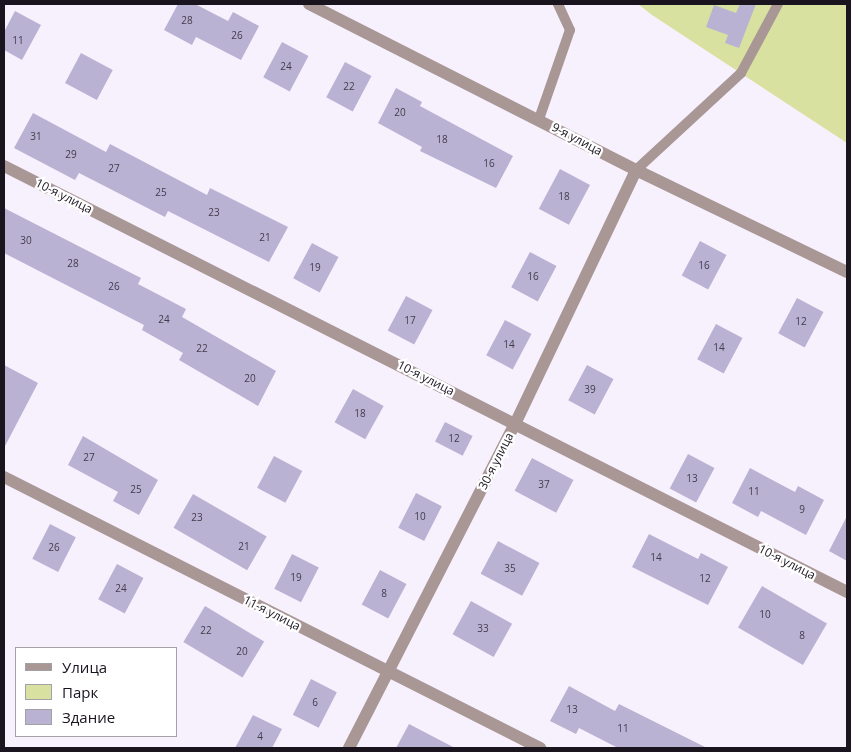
<!DOCTYPE html>
<html>
<head>
<meta charset="utf-8">
<style>
  body { margin:0 }
  #map { position:relative; width:851px; height:752px; overflow:hidden; background:#f7f1fe; font-family:"Open Sans",sans-serif }
  div>[style] { position:absolute }
  .green>* { inset:0; background:#d8e1a0 }
  .building>* { inset:0; background:#bab2d3; transform-origin:0 0 }
  .service>* { height:10px; margin:-5px; padding:0 5px; transform-origin:5px; border-radius:5px; background:#a99796 }
  .minor>* { height:12px; margin:-6px; padding:0 6px; transform-origin:6px; border-radius:6px; background:#a99796 }
  span { translate:-50% -50%; white-space:nowrap; text-align:center; line-height:1.15; -webkit-text-stroke:4.5px #fff; paint-order:stroke }
  .number-label { font-size:10px; color:#423c4c }
  .number-label span { -webkit-text-stroke-width:0 }
  .street-label { font-size:12px; color:#1a141f }
  .frame { position:absolute; inset:0; border:5px solid #1a141f; pointer-events:none }
  .legend { position:absolute; left:15px; top:647px; width:162px; height:90px; box-sizing:border-box; background:#fff; border:1px solid #a3a1a5; margin:0; padding:6px 9px; list-style:none; font-size:15px; color:#1a141f }
  .legend li { display:flex; align-items:center; gap:10px; height:25px }
  .legend b { width:25px; border:1px solid #a3a1a5 }
</style>
</head>
<body>
<div id="map">
  <div class="green">
    <i style="clip-path:polygon(638px 4px,847px 4px,847px 143px,652px 15px)"></i>
  </div>
  <div class="building">
    <i style="clip-path:polygon(178px 4px,195px 4px,228px 21px,233px 12px,259px 26px,241px 60px,196px 37px,192px 45px,164px 30px)"></i>
    <i style="clip-path:polygon(740px 4px,756px 4px,739px 48px,725px 43px,728px 35px,706px 27px,714px 5px,736px 13px)"></i>
    <i style="clip-path:polygon(15px 11px,41px 25px,22px 60px,4px 50px,4px 32px)"></i>
    <i style="left:282px;top:42px;width:30px;height:40px;rotate:28deg"></i>
    <i style="left:81px;top:53px;width:36px;height:34px;rotate:28deg"></i>
    <i style="left:345px;top:62px;width:30px;height:40px;rotate:28deg"></i>
    <i style="clip-path:polygon(396px 88px,422px 102px,420px 106px,513px 156px,496px 188px,420px 151px,422px 147px,378px 123px)"></i>
    <i style="clip-path:polygon(33px 113px,106px 152px,110px 144px,207px 195px,210px 188px,288px 227px,269px 262px,168px 211px,165px 217px,79px 173px,75px 180px,14px 148px)"></i>
    <i style="left:560px;top:169px;width:34px;height:45px;rotate:28deg"></i>
    <i style="clip-path:polygon(4px 208px,141px 278px,138px 284px,186px 309px,182px 317px,276px 371px,258px 406px,179px 360px,183px 353px,142px 330px,144px 325px,4px 253px)"></i>
    <i style="left:700px;top:241px;width:30px;height:39px;rotate:28deg"></i>
    <i style="left:312px;top:243px;width:30px;height:40px;rotate:28deg"></i>
    <i style="left:530px;top:252px;width:30px;height:40px;rotate:28deg"></i>
    <i style="left:406px;top:296px;width:30px;height:39px;rotate:28deg"></i>
    <i style="left:797px;top:298px;width:30px;height:40px;rotate:28deg"></i>
    <i style="left:505px;top:320px;width:30px;height:40px;rotate:28deg"></i>
    <i style="left:716px;top:324px;width:30px;height:40px;rotate:28deg"></i>
    <i style="clip-path:polygon(4px 365px,38px 383px,4px 448px)"></i>
    <i style="left:587px;top:365px;width:30px;height:40px;rotate:28deg"></i>
    <i style="left:353px;top:389px;width:35px;height:38px;rotate:29deg"></i>
    <i style="left:445px;top:422px;width:31px;height:22px;rotate:27deg"></i>
    <i style="clip-path:polygon(83px 436px,158px 480px,139px 515px,113px 501px,118px 492px,68px 465px)"></i>
    <i style="left:688px;top:454px;width:30px;height:39px;rotate:28deg"></i>
    <i style="left:274px;top:456px;width:32px;height:36px;rotate:28deg"></i>
    <i style="left:532px;top:458px;width:47px;height:37px;rotate:28deg"></i>
    <i style="clip-path:polygon(750px 468px,795px 492px,798px 486px,824px 500px,806px 535px,761px 511px,758px 517px,732px 503px)"></i>
    <i style="left:416px;top:493px;width:29px;height:39px;rotate:27deg"></i>
    <i style="left:193px;top:494px;width:85px;height:39px;rotate:30deg"></i>
    <i style="clip-path:polygon(847px 516px,847px 561px,829px 551px)"></i>
    <i style="left:50px;top:524px;width:29px;height:39px;rotate:27deg"></i>
    <i style="clip-path:polygon(649px 534px,698px 559px,701px 553px,728px 567px,708px 605px,632px 567px)"></i>
    <i style="left:498px;top:541px;width:47px;height:37px;rotate:28deg"></i>
    <i style="left:292px;top:554px;width:30px;height:39px;rotate:27deg"></i>
    <i style="left:117px;top:564px;width:30px;height:40px;rotate:28deg"></i>
    <i style="left:380px;top:570px;width:30px;height:39px;rotate:28deg"></i>
    <i style="left:762px;top:586px;width:75px;height:48px;rotate:30deg"></i>
    <i style="left:471px;top:601px;width:47px;height:38px;rotate:29deg"></i>
    <i style="left:205px;top:606px;width:69px;height:42px;rotate:31deg"></i>
    <i style="left:311px;top:679px;width:29px;height:40px;rotate:27deg"></i>
    <i style="clip-path:polygon(569px 686px,615px 711px,619px 704px,707px 748px,618px 748px,579px 728px,576px 734px,550px 721px)"></i>
    <i style="clip-path:polygon(253px 715px,282px 729px,272px 748px,235px 748px)"></i>
    <i style="clip-path:polygon(409px 724px,455px 748px,396px 748px)"></i>
  </div>
  <div class="service">
    <i style="left:539px;top:119px;width:94px;rotate:-70.8deg"></i>
    <i style="left:570px;top:30px;width:29px;rotate:-115deg"></i>
    <i style="left:636px;top:170px;width:143px;rotate:-42.7deg"></i>
    <i style="left:741px;top:73px;width:78px;rotate:-61.8deg"></i>
  </div>
  <div class="minor">
    <i style="left:309px;top:4px;width:367px;rotate:26.9deg"></i>
    <i style="left:636px;top:170px;width:234px;rotate:25.8deg"></i>
    <i style="left:4px;top:166px;width:945px;rotate:26.81deg"></i>
    <i style="left:4px;top:477px;width:601px;rotate:26.82deg"></i>
    <i style="left:349px;top:748px;width:364px;rotate:-62.9deg"></i>
    <i style="left:515px;top:424px;width:281px;rotate:-64.5deg"></i>
  </div>
  <div class="number-label">
    <span style="left:187px;top:21px">28</span>
    <span style="left:237px;top:36px">26</span>
    <span style="left:18px;top:41px">11</span>
    <span style="left:286px;top:67px">24</span>
    <span style="left:349px;top:87px">22</span>
    <span style="left:400px;top:113px">20</span>
    <span style="left:36px;top:137px">31</span>
    <span style="left:442px;top:140px">18</span>
    <span style="left:71px;top:155px">29</span>
    <span style="left:489px;top:164px">16</span>
    <span style="left:114px;top:169px">27</span>
    <span style="left:161px;top:193px">25</span>
    <span style="left:564px;top:197px">18</span>
    <span style="left:214px;top:213px">23</span>
    <span style="left:265px;top:238px">21</span>
    <span style="left:26px;top:241px">30</span>
    <span style="left:73px;top:264px">28</span>
    <span style="left:704px;top:266px">16</span>
    <span style="left:315px;top:268px">19</span>
    <span style="left:533px;top:277px">16</span>
    <span style="left:114px;top:287px">26</span>
    <span style="left:164px;top:320px">24</span>
    <span style="left:410px;top:321px">17</span>
    <span style="left:801px;top:322px">12</span>
    <span style="left:509px;top:345px">14</span>
    <span style="left:719px;top:348px">14</span>
    <span style="left:202px;top:349px">22</span>
    <span style="left:250px;top:379px">20</span>
    <span style="left:590px;top:390px">39</span>
    <span style="left:360px;top:414px">18</span>
    <span style="left:454px;top:439px">12</span>
    <span style="left:89px;top:458px">27</span>
    <span style="left:692px;top:479px">13</span>
    <span style="left:544px;top:485px">37</span>
    <span style="left:136px;top:490px">25</span>
    <span style="left:754px;top:492px">11</span>
    <span style="left:802px;top:510px">9</span>
    <span style="left:420px;top:517px">10</span>
    <span style="left:197px;top:518px">23</span>
    <span style="left:244px;top:547px">21</span>
    <span style="left:54px;top:548px">26</span>
    <span style="left:656px;top:558px">14</span>
    <span style="left:510px;top:569px">35</span>
    <span style="left:296px;top:578px">19</span>
    <span style="left:705px;top:579px">12</span>
    <span style="left:121px;top:589px">24</span>
    <span style="left:384px;top:594px">8</span>
    <span style="left:765px;top:615px">10</span>
    <span style="left:483px;top:629px">33</span>
    <span style="left:206px;top:631px">22</span>
    <span style="left:802px;top:636px">8</span>
    <span style="left:242px;top:652px">20</span>
    <span style="left:315px;top:703px">6</span>
    <span style="left:572px;top:710px">13</span>
    <span style="left:623px;top:729px">11</span>
    <span style="left:260px;top:737px">4</span>
  </div>
  <div class="street-label">
    <span style="left:577px;top:139px;rotate:28deg">9-я улица</span>
    <span style="left:64px;top:196px;rotate:27deg">10-я улица</span>
    <span style="left:426px;top:378px;rotate:27deg">10-я улица</span>
    <span style="left:496px;top:461px;rotate:-63deg">30-я улица</span>
    <span style="left:787px;top:562px;rotate:27deg">10-я улица</span>
    <span style="left:272px;top:613px;rotate:27deg">11-я улица</span>
  </div>
  <div class="frame"></div>
  <ul class="legend">
  <li><b style="height:6px;background:#a99796"></b>Улица</li>
  <li><b style="height:14px;background:#d8e1a0"></b>Парк</li>
  <li><b style="height:14px;background:#bab2d3"></b>Здание</li>
  </ul>
</div>
</body>
</html>
